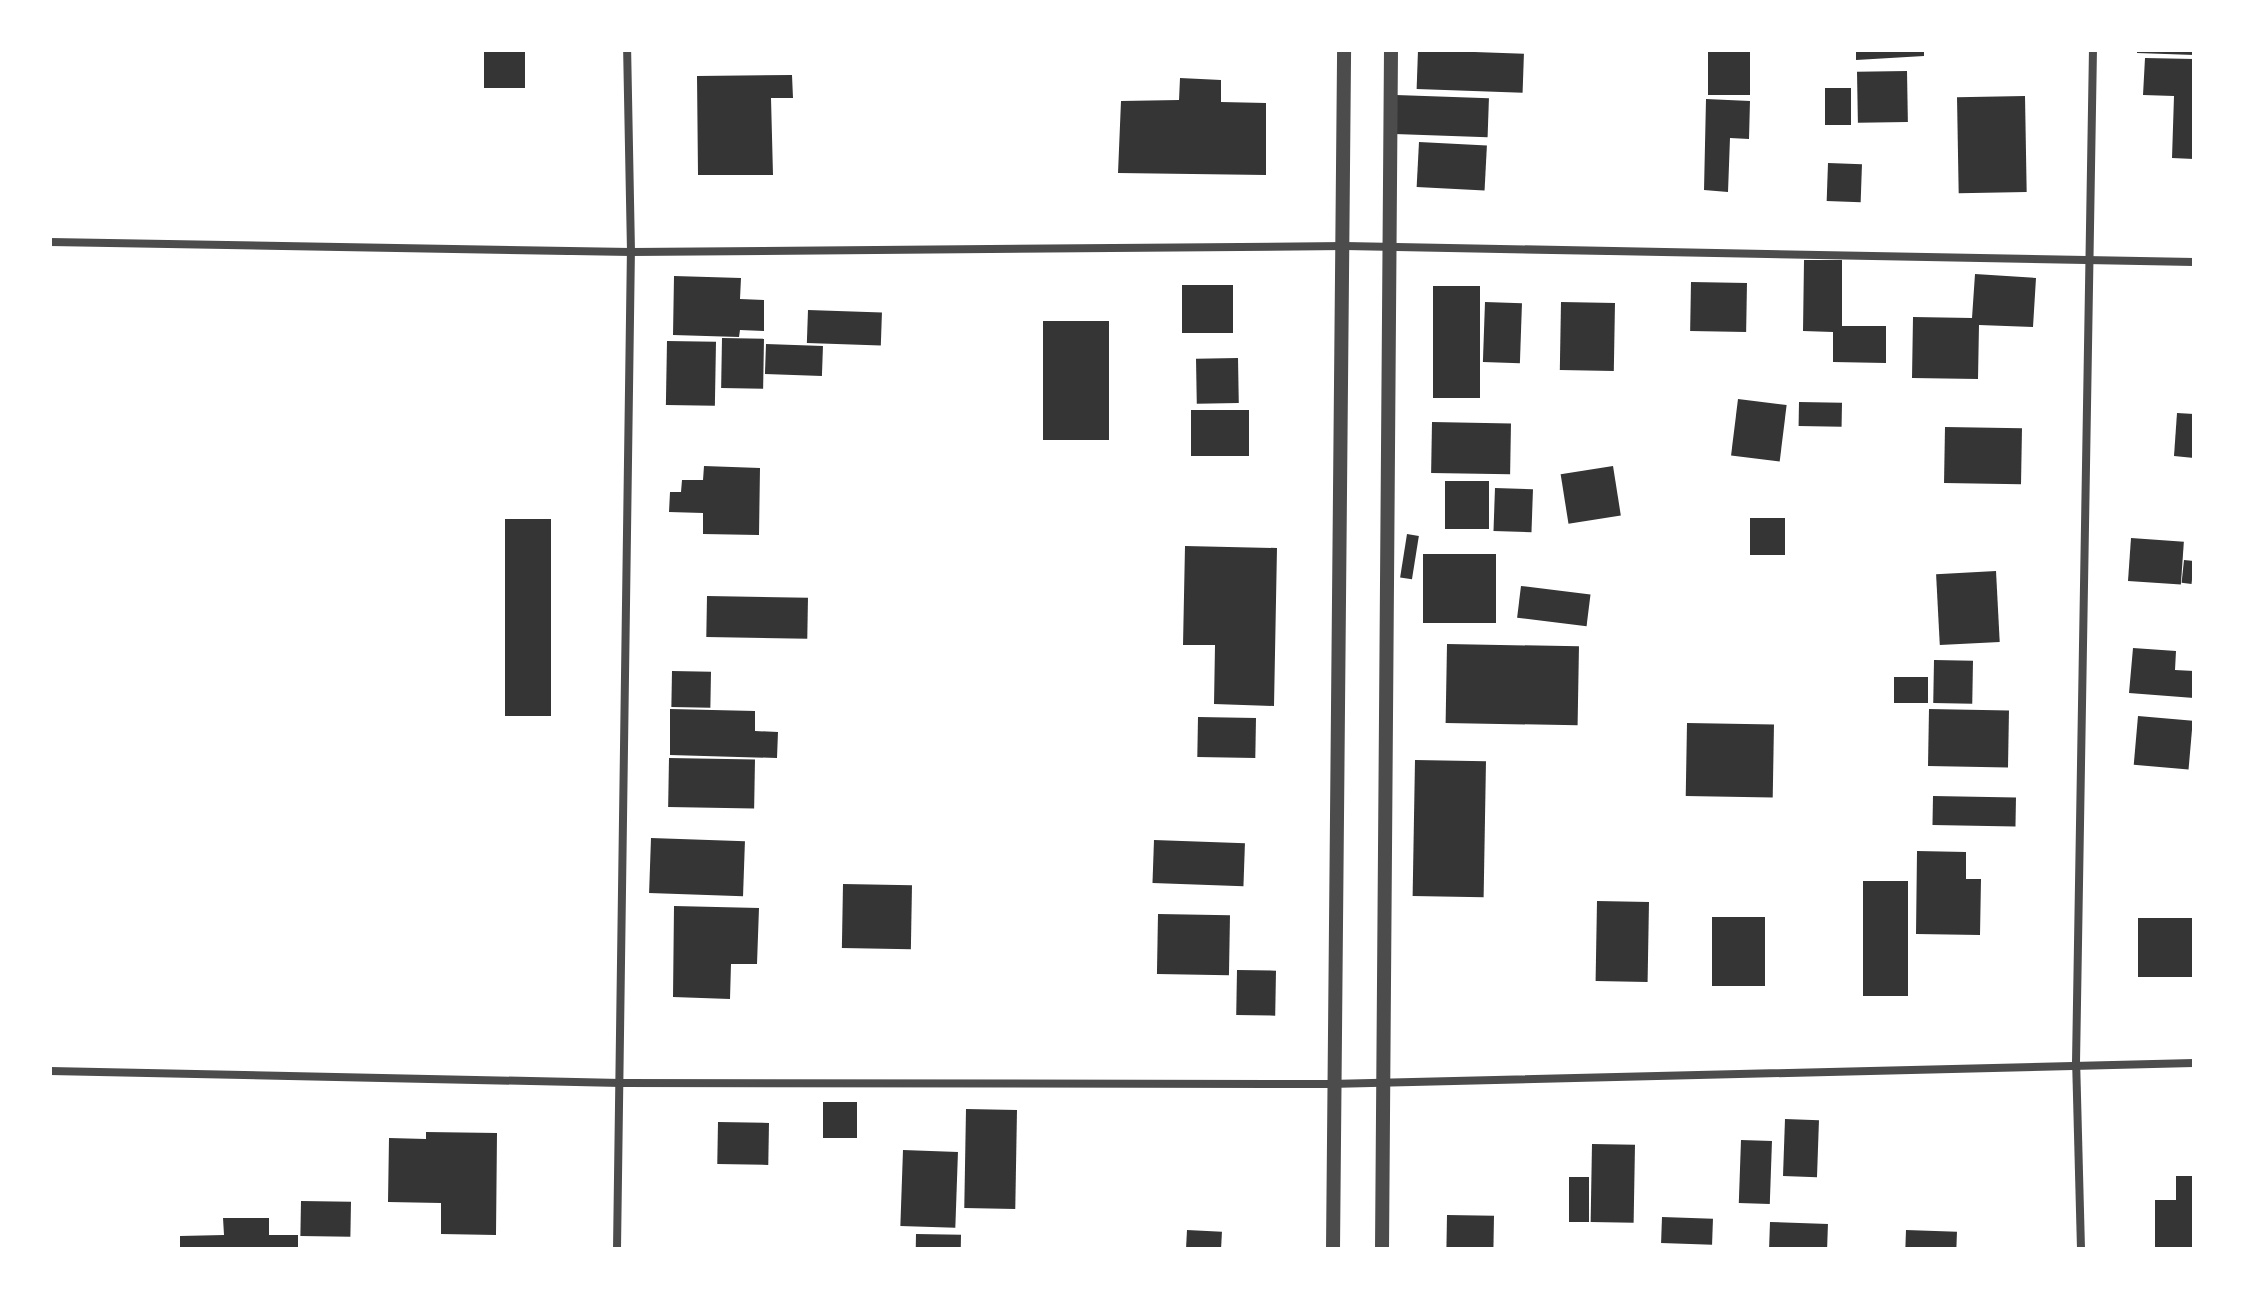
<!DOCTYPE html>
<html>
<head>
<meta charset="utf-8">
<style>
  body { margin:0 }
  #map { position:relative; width:2244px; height:1299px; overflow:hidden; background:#fff; font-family:"DM Sans",sans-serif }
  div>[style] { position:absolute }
  .building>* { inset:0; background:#353535; transform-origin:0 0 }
  .minor>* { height:8px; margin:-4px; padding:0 4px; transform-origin:4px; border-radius:4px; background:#4c4c4c }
  .tertiary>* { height:14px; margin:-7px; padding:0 7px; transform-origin:7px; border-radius:7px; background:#4c4c4c }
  span { translate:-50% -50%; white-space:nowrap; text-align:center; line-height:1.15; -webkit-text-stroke:6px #fff; paint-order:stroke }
  .frame { position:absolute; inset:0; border:52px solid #fff; pointer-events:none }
</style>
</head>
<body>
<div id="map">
  <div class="building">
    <i style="left:484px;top:50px;width:41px;height:38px"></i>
    <i style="left:1418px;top:50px;width:106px;height:39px;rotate:2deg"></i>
    <i style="left:1708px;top:50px;width:42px;height:45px"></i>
    <i style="clip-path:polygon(1856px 50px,1924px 50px,1924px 56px,1856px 60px)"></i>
    <i style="clip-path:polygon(2137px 50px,2194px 50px,2194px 55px,2137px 53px)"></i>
    <i style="clip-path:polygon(2145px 58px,2194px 59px,2194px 159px,2172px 158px,2174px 96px,2143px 95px)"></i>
    <i style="left:1907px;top:71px;width:51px;height:50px;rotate:89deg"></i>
    <i style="clip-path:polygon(792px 75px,793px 98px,771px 98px,773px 175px,698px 175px,697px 76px)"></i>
    <i style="clip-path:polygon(1180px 78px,1221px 80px,1221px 102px,1266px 103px,1266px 175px,1118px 173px,1121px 101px,1179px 100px)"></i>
    <i style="left:1825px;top:88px;width:26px;height:37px"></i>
    <i style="left:1396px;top:95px;width:93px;height:39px;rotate:2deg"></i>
    <i style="left:2025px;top:96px;width:96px;height:68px;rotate:89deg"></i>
    <i style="clip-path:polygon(1706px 99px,1750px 101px,1749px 139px,1730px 138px,1728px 192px,1704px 190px)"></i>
    <i style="left:1419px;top:142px;width:68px;height:45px;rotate:3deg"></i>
    <i style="left:1828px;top:163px;width:34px;height:38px;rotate:2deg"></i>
    <i style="clip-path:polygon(1804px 260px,1842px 260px,1842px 326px,1886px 326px,1886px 363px,1833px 362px,1833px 332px,1803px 331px)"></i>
    <i style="clip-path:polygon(1975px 274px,2036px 278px,2033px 327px,1979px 325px,1978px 379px,1912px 378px,1913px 317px,1972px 318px)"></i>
    <i style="clip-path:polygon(674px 276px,741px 278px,740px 299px,764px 300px,764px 331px,740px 330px,739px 337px,673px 335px)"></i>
    <i style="left:1691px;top:282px;width:56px;height:49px;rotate:1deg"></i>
    <i style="left:1182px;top:285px;width:51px;height:48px"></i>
    <i style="left:1433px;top:286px;width:47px;height:112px"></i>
    <i style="left:1485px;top:302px;width:37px;height:60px;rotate:2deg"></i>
    <i style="left:1561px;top:302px;width:54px;height:68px;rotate:1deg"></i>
    <i style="left:808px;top:310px;width:74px;height:33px;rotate:2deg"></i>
    <i style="left:1043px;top:321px;width:66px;height:119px"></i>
    <i style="left:722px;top:338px;width:42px;height:50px;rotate:1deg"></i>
    <i style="left:667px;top:341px;width:49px;height:64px;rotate:1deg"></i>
    <i style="left:766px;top:344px;width:57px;height:30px;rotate:2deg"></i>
    <i style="left:1238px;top:358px;width:45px;height:42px;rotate:89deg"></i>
    <i style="left:1738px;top:399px;width:49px;height:57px;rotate:7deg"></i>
    <i style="left:1799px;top:402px;width:43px;height:24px;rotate:1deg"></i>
    <i style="left:1249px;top:410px;width:46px;height:58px;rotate:90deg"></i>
    <i style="clip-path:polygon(2177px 413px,2194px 414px,2194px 458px,2174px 456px)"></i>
    <i style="left:1432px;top:422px;width:79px;height:51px;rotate:1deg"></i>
    <i style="left:1945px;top:427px;width:77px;height:56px;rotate:1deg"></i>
    <i style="clip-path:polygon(704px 466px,760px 468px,759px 535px,703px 534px,703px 513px,669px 512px,670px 492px,681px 492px,682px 480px,703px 480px)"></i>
    <i style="left:1613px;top:466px;width:50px;height:53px;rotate:81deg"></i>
    <i style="left:1445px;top:481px;width:44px;height:48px"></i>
    <i style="left:1495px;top:488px;width:38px;height:43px;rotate:2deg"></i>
    <i style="left:1750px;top:518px;width:35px;height:37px"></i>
    <i style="left:505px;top:519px;width:46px;height:197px"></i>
    <i style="left:1407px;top:534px;width:12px;height:44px;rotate:9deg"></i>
    <i style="left:2131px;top:538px;width:53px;height:43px;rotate:4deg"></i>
    <i style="clip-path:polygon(1185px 546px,1277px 548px,1274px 706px,1214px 704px,1215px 645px,1183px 645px)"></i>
    <i style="left:1423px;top:554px;width:73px;height:69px"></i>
    <i style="left:2184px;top:560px;width:10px;height:23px;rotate:6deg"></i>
    <i style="left:1996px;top:571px;width:71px;height:60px;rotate:87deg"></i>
    <i style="left:1521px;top:586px;width:70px;height:32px;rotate:7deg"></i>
    <i style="left:707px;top:596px;width:101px;height:41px;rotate:1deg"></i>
    <i style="left:1447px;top:644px;width:132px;height:79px;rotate:1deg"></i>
    <i style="clip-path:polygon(2133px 648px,2176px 651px,2175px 670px,2194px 671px,2194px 698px,2129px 693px)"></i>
    <i style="left:1934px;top:660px;width:39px;height:43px;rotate:1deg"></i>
    <i style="left:672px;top:671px;width:39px;height:36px;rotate:1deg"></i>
    <i style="left:1894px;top:677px;width:34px;height:26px"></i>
    <i style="clip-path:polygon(670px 709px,755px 711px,755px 731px,778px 732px,777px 758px,670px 755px)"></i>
    <i style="left:1929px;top:709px;width:80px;height:57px;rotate:1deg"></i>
    <i style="left:2138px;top:716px;width:55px;height:49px;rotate:5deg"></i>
    <i style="left:1198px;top:717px;width:58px;height:40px;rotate:1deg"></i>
    <i style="left:1687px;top:723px;width:87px;height:73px;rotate:1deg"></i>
    <i style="left:669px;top:758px;width:86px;height:49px;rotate:1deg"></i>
    <i style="left:1415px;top:760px;width:71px;height:136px;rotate:1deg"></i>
    <i style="left:1933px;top:796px;width:83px;height:29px;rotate:1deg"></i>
    <i style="left:651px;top:838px;width:94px;height:55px;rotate:2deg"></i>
    <i style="left:1154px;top:840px;width:91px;height:43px;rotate:2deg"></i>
    <i style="clip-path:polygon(1917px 851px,1966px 852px,1966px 879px,1981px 879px,1980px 935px,1916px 934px)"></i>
    <i style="left:1863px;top:881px;width:45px;height:115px"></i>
    <i style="left:843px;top:884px;width:69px;height:64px;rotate:1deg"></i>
    <i style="left:1597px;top:901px;width:52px;height:80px;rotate:1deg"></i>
    <i style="clip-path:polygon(674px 906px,759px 908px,757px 964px,731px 964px,730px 999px,673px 997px)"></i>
    <i style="left:1158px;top:914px;width:72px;height:60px;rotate:1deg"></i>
    <i style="left:1712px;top:917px;width:53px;height:69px"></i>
    <i style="left:2138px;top:918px;width:56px;height:59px"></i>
    <i style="left:1237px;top:970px;width:39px;height:45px;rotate:1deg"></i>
    <i style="left:823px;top:1102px;width:34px;height:36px"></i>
    <i style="left:966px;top:1109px;width:51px;height:99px;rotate:1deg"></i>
    <i style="left:1785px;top:1119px;width:34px;height:57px;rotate:2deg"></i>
    <i style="left:718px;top:1122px;width:51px;height:42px;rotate:1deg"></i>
    <i style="clip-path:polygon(426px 1132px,497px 1133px,496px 1235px,441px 1234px,441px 1203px,388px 1202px,389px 1138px,426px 1139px)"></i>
    <i style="left:1741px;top:1140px;width:31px;height:63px;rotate:2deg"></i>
    <i style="left:1592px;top:1144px;width:43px;height:78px;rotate:1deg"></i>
    <i style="left:903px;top:1150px;width:55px;height:76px;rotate:2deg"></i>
    <i style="clip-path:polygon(2176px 1176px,2194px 1176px,2194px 1249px,2155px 1249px,2155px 1200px,2176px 1200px)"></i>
    <i style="left:1569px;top:1177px;width:20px;height:45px"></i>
    <i style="left:301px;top:1201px;width:50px;height:35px;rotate:1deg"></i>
    <i style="left:1447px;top:1215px;width:47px;height:34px;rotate:1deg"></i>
    <i style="left:1662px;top:1217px;width:51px;height:26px;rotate:2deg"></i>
    <i style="clip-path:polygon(223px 1218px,269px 1218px,269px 1235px,298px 1235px,298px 1249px,180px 1249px,180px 1236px,224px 1235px)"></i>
    <i style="left:1770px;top:1222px;width:58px;height:27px;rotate:2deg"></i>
    <i style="left:1187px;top:1230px;width:35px;height:19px;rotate:3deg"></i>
    <i style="left:1906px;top:1230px;width:51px;height:19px;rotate:2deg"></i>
    <i style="left:916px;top:1234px;width:45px;height:15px;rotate:1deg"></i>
  </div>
  <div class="minor">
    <i style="left:50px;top:242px;width:581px;rotate:0.99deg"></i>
    <i style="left:631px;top:252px;width:714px;rotate:-0.48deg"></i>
    <i style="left:1345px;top:246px;width:849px;rotate:1.08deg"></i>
    <i style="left:50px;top:1071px;width:571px;rotate:1.2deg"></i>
    <i style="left:621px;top:1083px;width:709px;rotate:0.08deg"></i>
    <i style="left:1330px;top:1084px;width:864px;rotate:-1.39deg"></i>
    <i style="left:617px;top:1249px;width:997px;rotate:-89.2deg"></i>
    <i style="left:631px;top:252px;width:202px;rotate:-91.1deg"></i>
    <i style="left:2081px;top:1249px;width:186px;rotate:-91.5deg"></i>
    <i style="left:2076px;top:1063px;width:1013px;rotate:-89.04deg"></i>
  </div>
  <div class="tertiary">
    <i style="left:1333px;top:1249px;width:1199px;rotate:-89.47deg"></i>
    <i style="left:1382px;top:1249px;width:1199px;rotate:-89.57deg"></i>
  </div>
  <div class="frame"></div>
</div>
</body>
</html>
